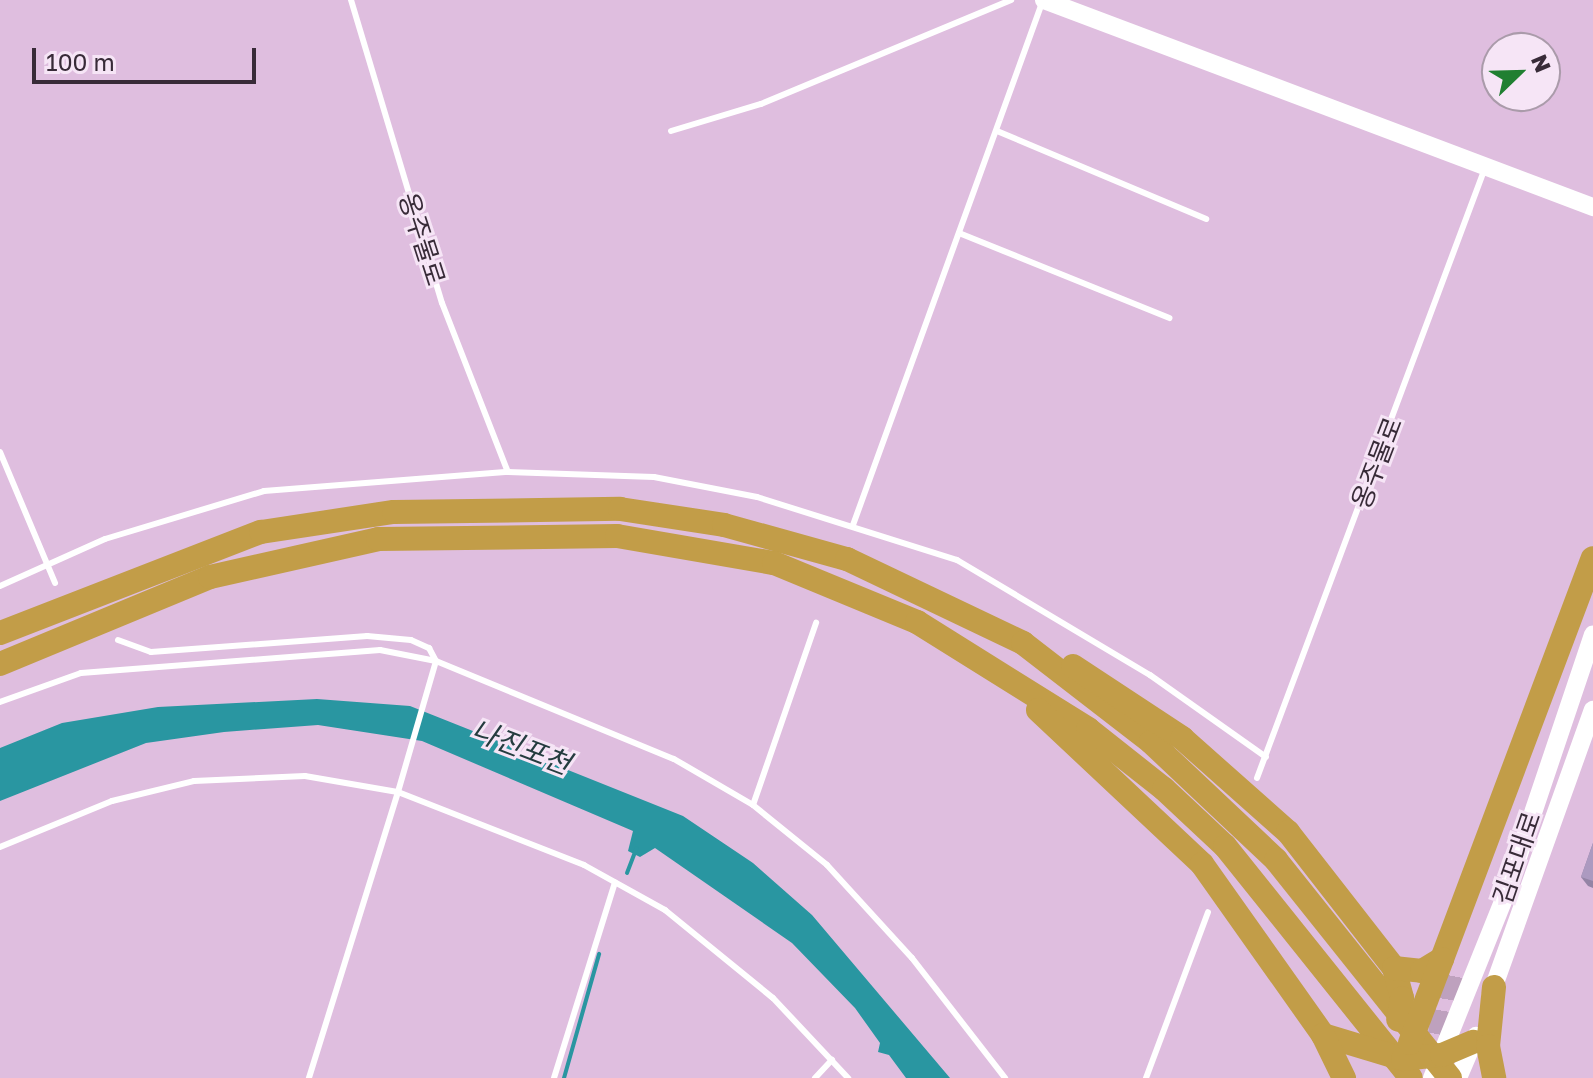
<!DOCTYPE html>
<html>
<head>
<meta charset="utf-8">
<style>
  body { margin:0 }
  #map { position:relative; width:1593px; height:1078px; overflow:hidden; background:#dfbedf; font-family:"Golos Text","Noto Sans KR",sans-serif }
  div>[style] { position:absolute }
  .water>* { inset:0; background:#2996a1 }
  .stream>* { height:4px; margin:-2px; padding:0 2px; transform-origin:2px; border-radius:2px; background:#2996a1 }
  .highway-tunnel>* { height:24px; margin-top:-12px; transform-origin:0; background:repeating-linear-gradient(90deg,#bea1be 0 24px,transparent 0 36px) }
  .lane>* { height:6px; margin:-3px; padding:0 3px; transform-origin:3px; border-radius:3px; background:#fff }
  .secondary>* { height:18px; margin:-9px; padding:0 9px; transform-origin:9px; border-radius:9px; background:#fff }
  .highway>* { height:24px; margin:-12px; padding:0 12px; transform-origin:12px; border-radius:12px; background:#c29d48 }
  .wall>* { inset:0; background:#9484a5 }
  .building>* { inset:0; background:#ac9ac0 }
  span { translate:-50% -50%; white-space:nowrap; text-align:center; line-height:1.15; -webkit-text-stroke:6px #f6e5f6; paint-order:stroke }
  .street-label { font-size:26px; color:#382b38 }
  .water-label { font-size:28px; color:#253c3f; font-style:italic }
  .north { position:absolute; left:1481px; top:32px; width:80px; height:80px; box-sizing:border-box; background:#f6e5f6; border:2px solid #aa9baa; border-radius:50%; rotate:67deg; font-size:22px; font-weight:700; line-height:32px; text-align:center; color:#382b38 }
  .north::after { content:''; display:block; margin:auto; width:28px; height:36px; background:#207f31; clip-path:polygon(50% 0,100% 100%,50% 72%,0 100%) }
  .scale { position:absolute; left:32px; top:48px; width:224px; height:36px; box-sizing:border-box; border:4px solid #382b38; border-top:0; padding-left:10px; font-size:24px; line-height:28px; white-space:nowrap; color:#382b38; -webkit-text-stroke:6px #f6e5f6; paint-order:stroke }
</style>
</head>
<body>
<div id="map">
  <div class="water">
    <i style="clip-path:polygon(317px 699px,410px 706px,503px 743px,511px 734px,518px 750px,683px 816px,753px 863px,812px 915px,950px 1078px,906px 1078px,889px 1055px,878px 1052px,880px 1043px,855px 1008px,792px 943px,655px 848px,640px 857px,628px 851px,633px 831px,422px 741px,318px 725px,224px 732px,146px 743px,0 801px,0 748px,62px 723px,158px 707px)"></i>
  </div>
  <div class="stream">
    <i style="left:627px;top:873px;width:26px;rotate:-69deg"></i>
    <i style="left:564px;top:1078px;width:129px;rotate:-74.2deg"></i>
  </div>
  <div class="highway-tunnel">
    <i style="left:1433px;top:1070px;width:102px;rotate:-79.2deg"></i>
  </div>
  <div class="lane">
    <i style="left:351px;top:0;width:316px;rotate:73.3deg"></i>
    <i style="left:442px;top:303px;width:181px;rotate:68.7deg"></i>
    <i style="left:671px;top:131px;width:94px;rotate:-16.7deg"></i>
    <i style="left:761px;top:104px;width:271px;rotate:-22.6deg"></i>
    <i style="left:997px;top:131px;width:227px;rotate:22.8deg"></i>
    <i style="left:959px;top:233px;width:227px;rotate:22deg"></i>
    <i style="left:0;top:452px;width:142px;rotate:67.2deg"></i>
    <i style="left:853px;top:525px;width:555px;rotate:-70.1deg"></i>
    <i style="left:0;top:586px;width:115px;rotate:-24.1deg"></i>
    <i style="left:105px;top:539px;width:166px;rotate:-16.8deg"></i>
    <i style="left:264px;top:491px;width:245px;rotate:-4.5deg"></i>
    <i style="left:508px;top:472px;width:146px;rotate:2deg"></i>
    <i style="left:654px;top:477px;width:105px;rotate:11deg"></i>
    <i style="left:757px;top:497px;width:210px;rotate:17.5deg"></i>
    <i style="left:957px;top:560px;width:225px;rotate:30.8deg"></i>
    <i style="left:1150px;top:675px;width:142px;rotate:35.3deg"></i>
    <i style="left:118px;top:640px;width:35px;rotate:20deg"></i>
    <i style="left:151px;top:652px;width:217px;rotate:-4.2deg"></i>
    <i style="left:367px;top:636px;width:44px;rotate:5.2deg"></i>
    <i style="left:411px;top:640px;width:20px;rotate:24deg"></i>
    <i style="left:429px;top:648px;width:15px;rotate:62deg"></i>
    <i style="left:436px;top:661px;width:257px;rotate:22.4deg"></i>
    <i style="left:674px;top:759px;width:91px;rotate:30.2deg"></i>
    <i style="left:753px;top:805px;width:95px;rotate:39deg"></i>
    <i style="left:827px;top:865px;width:126px;rotate:47.6deg"></i>
    <i style="left:912px;top:958px;width:152px;rotate:52.2deg"></i>
    <i style="left:0;top:702px;width:86px;rotate:-19.7deg"></i>
    <i style="left:81px;top:673px;width:300px;rotate:-4.4deg"></i>
    <i style="left:380px;top:650px;width:57px;rotate:11.1deg"></i>
    <i style="left:436px;top:661px;width:136px;rotate:106.2deg"></i>
    <i style="left:398px;top:792px;width:200px;rotate:21.4deg"></i>
    <i style="left:584px;top:865px;width:93px;rotate:29.1deg"></i>
    <i style="left:665px;top:910px;width:139px;rotate:39.2deg"></i>
    <i style="left:773px;top:998px;width:110px;rotate:46.8deg"></i>
    <i style="left:1257px;top:778px;width:651px;rotate:-69.51deg"></i>
    <i style="left:753px;top:805px;width:193px;rotate:-70.9deg"></i>
    <i style="left:0;top:847px;width:121px;rotate:-22.3deg"></i>
    <i style="left:112px;top:801px;width:84px;rotate:-13.7deg"></i>
    <i style="left:194px;top:781px;width:111px;rotate:-2.6deg"></i>
    <i style="left:305px;top:776px;width:94px;rotate:9.8deg"></i>
    <i style="left:398px;top:792px;width:300px;rotate:107.3deg"></i>
    <i style="left:554px;top:1078px;width:205px;rotate:-72.7deg"></i>
    <i style="left:815px;top:1078px;width:25px;rotate:-47deg"></i>
    <i style="left:1146px;top:1078px;width:177px;rotate:-69.5deg"></i>
  </div>
  <div class="secondary">
    <i style="left:1044px;top:0;width:587px;rotate:20.66deg"></i>
    <i style="left:1490px;top:997px;width:305px;rotate:-70.3deg"></i>
    <i style="left:1432px;top:1078px;width:196px;rotate:-68.1deg"></i>
    <i style="left:1505px;top:896px;width:276px;rotate:-71.4deg"></i>
    <i style="left:1458px;top:1078px;width:46px;rotate:-66.8deg"></i>
  </div>
  <div class="highway">
    <i style="left:0;top:633px;width:280px;rotate:-21.2deg"></i>
    <i style="left:261px;top:532px;width:134px;rotate:-8.6deg"></i>
    <i style="left:394px;top:512px;width:226px;rotate:-0.8deg"></i>
    <i style="left:620px;top:509px;width:105px;rotate:8.7deg"></i>
    <i style="left:724px;top:525px;width:128px;rotate:15.5deg"></i>
    <i style="left:847px;top:559px;width:195px;rotate:25.5deg"></i>
    <i style="left:1023px;top:643px;width:162px;rotate:37.7deg"></i>
    <i style="left:1151px;top:742px;width:172px;rotate:43.3deg"></i>
    <i style="left:1276px;top:860px;width:279px;rotate:51.4deg"></i>
    <i style="left:0;top:664px;width:227px;rotate:-22.5deg"></i>
    <i style="left:210px;top:577px;width:172px;rotate:-12.7deg"></i>
    <i style="left:378px;top:539px;width:239px;rotate:-0.7deg"></i>
    <i style="left:617px;top:536px;width:159px;rotate:9.8deg"></i>
    <i style="left:774px;top:563px;width:155px;rotate:22.4deg"></i>
    <i style="left:917px;top:622px;width:202px;rotate:32deg"></i>
    <i style="left:1088px;top:729px;width:97px;rotate:38.3deg"></i>
    <i style="left:1164px;top:789px;width:83px;rotate:43.1deg"></i>
    <i style="left:1225px;top:846px;width:297px;rotate:51.3deg"></i>
    <i style="left:1073px;top:666px;width:131px;rotate:33.4deg"></i>
    <i style="left:1182px;top:738px;width:142px;rotate:41.6deg"></i>
    <i style="left:1288px;top:832px;width:172px;rotate:52.1deg"></i>
    <i style="left:1394px;top:968px;width:31px;rotate:75deg"></i>
    <i style="left:1402px;top:998px;width:22px;rotate:100deg"></i>
    <i style="left:1038px;top:710px;width:225px;rotate:43.2deg"></i>
    <i style="left:1202px;top:864px;width:209px;rotate:54.7deg"></i>
    <i style="left:1323px;top:1035px;width:84px;rotate:16.7deg"></i>
    <i style="left:1403px;top:1059px;width:39px;rotate:-6deg"></i>
    <i style="left:1442px;top:1055px;width:34px;rotate:-23deg"></i>
    <i style="left:1394px;top:968px;width:28px;rotate:6deg"></i>
    <i style="left:1422px;top:971px;width:23px;rotate:-31deg"></i>
    <i style="left:1442px;top:959px;width:428px;rotate:-69.4deg"></i>
    <i style="left:1494px;top:987px;width:59px;rotate:95.8deg"></i>
    <i style="left:1488px;top:1046px;width:33px;rotate:79deg"></i>
    <i style="left:1323px;top:1035px;width:48px;rotate:64deg"></i>
    <i style="left:1410px;top:1043px;width:90px;rotate:-69.1deg"></i>
  </div>
  <div class="wall">
    <i style="clip-path:polygon(1593px 843px,1593px 888px,1588px 886px,1581px 877px)"></i>
  </div>
  <div class="building">
    <i style="clip-path:polygon(1593px 843px,1593px 881px,1581px 877px)"></i>
  </div>
  <div class="street-label">
    <span style="left:422px;top:239px;rotate:72deg">옹주물로</span>
    <span style="left:1377px;top:463px;rotate:-69deg">옹주물로</span>
    <span style="left:1517px;top:858px;rotate:-71deg">김포대로</span>
  </div>
  <div class="water-label">
    <span style="left:521px;top:747px;rotate:21deg">나진포천</span>
  </div>
  <div class="north">N</div>
  <div class="scale">100 m</div>
</div>
</body>
</html>
